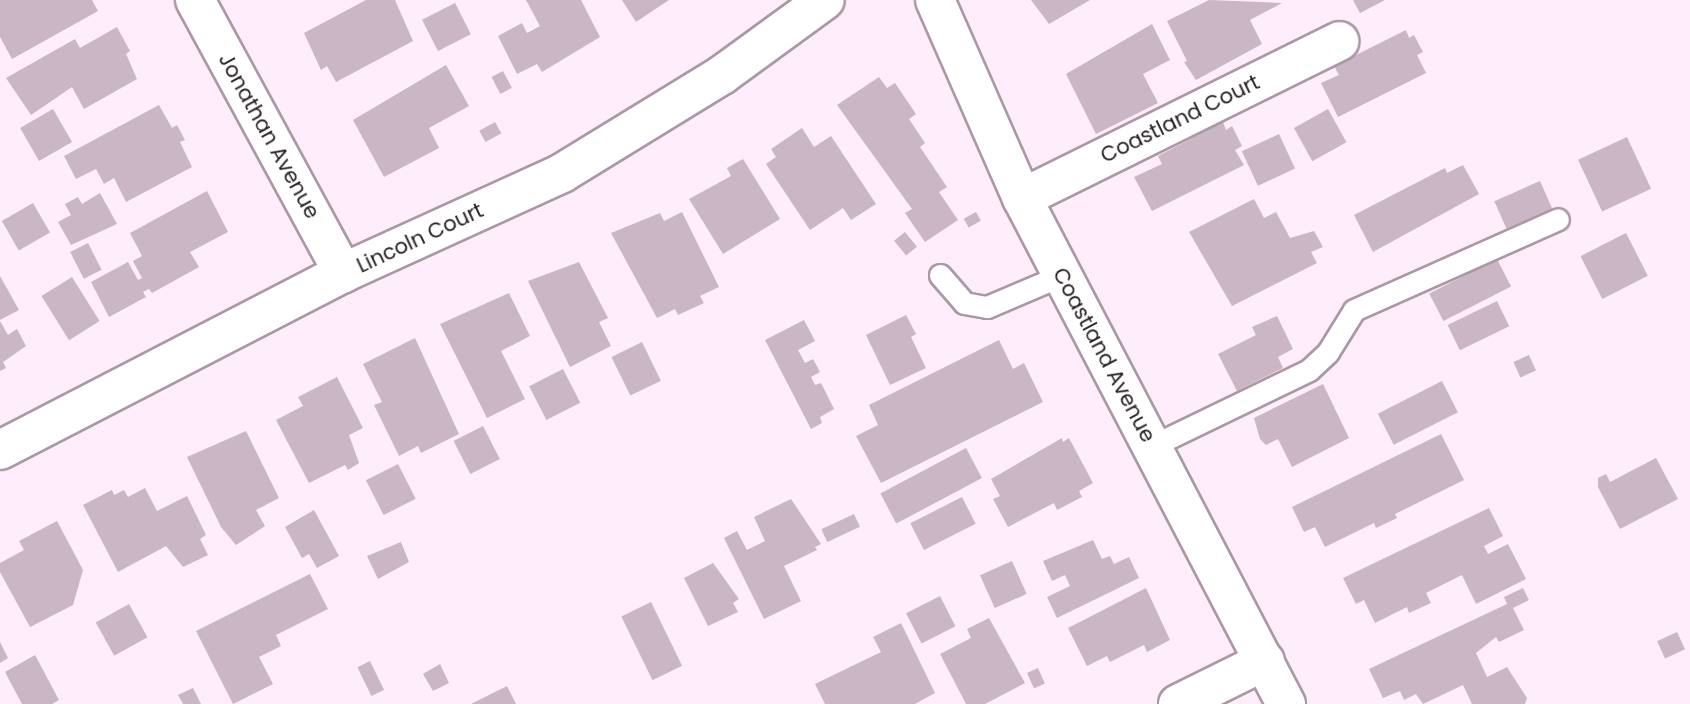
<!DOCTYPE html>
<html>
<head>
<meta charset="utf-8">
<style>
  body { margin:0 }
  #map { position:relative; width:1690px; height:704px; overflow:hidden; background:#feedfa; font-family:Poppins,sans-serif }
  div>[style] { position:absolute }
  .building>* { inset:0; background:#cab6c5; transform-origin:0 0 }
  .roads { filter:drop-shadow(2px 0 #ab98a6) drop-shadow(-2px 0 #ab98a6) drop-shadow(0 2px #ab98a6) drop-shadow(0 -2px #ab98a6) }
  .lane>* { height:21px; margin:-10.5px; padding:0 10.5px; transform-origin:10.5px; border-radius:10.5px; background:#fff }
  .street>* { height:38px; margin:-19px; padding:0 19px; transform-origin:19px; border-radius:19px; background:#fff }
  span { translate:-50% -50%; white-space:nowrap; text-align:center; line-height:1.15; -webkit-text-stroke:5px #fff; paint-order:stroke }
  .street-label { font-size:21px; color:#251e24 }
</style>
</head>
<body>
<div id="map">
  <div class="building">
    <i style="clip-path:polygon(0 0,92px 0,98px 11px,12px 59px,0 37px)"></i>
    <i style="clip-path:polygon(366px 0,395px 0,413px 41px,336px 82px,327px 66px,321px 70px,304px 33px)"></i>
    <i style="clip-path:polygon(526px 0,581px 0,600px 37px,542px 72px,537px 64px,517px 74px,498px 36px,522px 23px,527px 33px,540px 26px)"></i>
    <i style="clip-path:polygon(622px 0,669px 0,636px 22px)"></i>
    <i style="clip-path:polygon(1031px 0,1090px 0,1049px 24px)"></i>
    <i style="clip-path:polygon(1209px 0,1282px 3px,1250px 20px,1262px 44px,1196px 80px,1184px 62px,1187px 61px,1167px 21px)"></i>
    <i style="clip-path:polygon(1353px 0,1385px 0,1360px 13px)"></i>
    <i style="left:455px;top:3px;width:35px;height:37px;rotate:63deg"></i>
    <i style="clip-path:polygon(1152px 24px,1170px 60px,1143px 74px,1158px 103px,1096px 134px,1066px 74px)"></i>
    <i style="clip-path:polygon(117px 27px,130px 51px,126px 54px,137px 79px,84px 109px,72px 87px,31px 115px,6px 78px,75px 39px,80px 48px)"></i>
    <i style="clip-path:polygon(1406px 30px,1409px 38px,1414px 35px,1423px 52px,1417px 55px,1426px 73px,1338px 117px,1321px 83px,1339px 75px,1334px 66px)"></i>
    <i style="clip-path:polygon(446px 65px,469px 106px,429px 128px,439px 148px,384px 177px,353px 120px)"></i>
    <i style="left:503px;top:71px;width:19px;height:13px;rotate:62deg"></i>
    <i style="clip-path:polygon(879px 77px,887px 88px,895px 83px,916px 114px,909px 119px,925px 143px,920px 147px,947px 187px,939px 192px,958px 220px,925px 242px,905px 213px,912px 209px,837px 105px)"></i>
    <i style="clip-path:polygon(159px 105px,172px 128px,177px 125px,185px 140px,180px 142px,192px 167px,126px 202px,114px 178px,104px 184px,96px 169px,76px 179px,64px 156px)"></i>
    <i style="left:53px;top:109px;width:38px;height:38px;rotate:60deg"></i>
    <i style="left:1328px;top:109px;width:38px;height:39px;rotate:61deg"></i>
    <i style="left:495px;top:122px;width:13px;height:18px;rotate:61deg"></i>
    <i style="clip-path:polygon(1223px 122px,1226px 130px,1232px 126px,1242px 146px,1235px 150px,1244px 165px,1152px 211px,1134px 177px,1162px 164px,1158px 156px)"></i>
    <i style="clip-path:polygon(802px 128px,814px 147px,831px 136px,876px 204px,851px 220px,843px 208px,810px 230px,766px 164px,776px 157px,771px 149px)"></i>
    <i style="left:1279px;top:134px;width:38px;height:41px;rotate:65deg"></i>
    <i style="left:1627px;top:137px;width:57px;height:54px;rotate:65deg"></i>
    <i style="clip-path:polygon(743px 159px,780px 219px,723px 254px,689px 199px,731px 176px,727px 168px)"></i>
    <i style="clip-path:polygon(1463px 165px,1479px 194px,1373px 252px,1354px 215px,1445px 168px,1447px 173px)"></i>
    <i style="left:1540px;top:181px;width:30px;height:50px;rotate:66deg"></i>
    <i style="clip-path:polygon(207px 191px,228px 232px,190px 252px,199px 267px,152px 293px,149px 289px,143px 292px,146px 297px,109px 317px,91px 282px,128px 262px,138px 280px,142px 278px,133px 261px,142px 256px,130px 233px)"></i>
    <i style="clip-path:polygon(100px 193px,117px 224px,71px 245px,58px 222px,71px 215px,65px 204px,78px 197px,82px 204px)"></i>
    <i style="clip-path:polygon(1254px 199px,1264px 218px,1276px 212px,1290px 238px,1314px 231px,1323px 247px,1311px 252px,1317px 263px,1232px 306px,1189px 232px)"></i>
    <i style="left:33px;top:203px;width:34px;height:36px;rotate:60deg"></i>
    <i style="clip-path:polygon(682px 212px,719px 287px,700px 296px,704px 303px,678px 315px,675px 309px,657px 318px,611px 233px,660px 213px,664px 221px)"></i>
    <i style="left:976px;top:212px;width:10px;height:14px;rotate:61deg"></i>
    <i style="left:905px;top:232px;width:19px;height:14px;rotate:51deg"></i>
    <i style="left:1626px;top:233px;width:48px;height:51px;rotate:63deg"></i>
    <i style="left:88px;top:243px;width:30px;height:20px;rotate:63deg"></i>
    <i style="left:1497px;top:259px;width:31px;height:76px;rotate:63deg"></i>
    <i style="clip-path:polygon(579px 262px,608px 318px,599px 322px,611px 346px,570px 367px,528px 281px)"></i>
    <i style="clip-path:polygon(0 276px,19px 310px,0 320px)"></i>
    <i style="left:72px;top:277px;width:52px;height:36px;rotate:58deg"></i>
    <i style="clip-path:polygon(509px 293px,530px 336px,501px 351px,525px 399px,487px 418px,440px 324px)"></i>
    <i style="left:1497px;top:301px;width:28px;height:55px;rotate:64deg"></i>
    <i style="clip-path:polygon(906px 315px,916px 334px,911px 337px,926px 368px,890px 385px,866px 335px)"></i>
    <i style="clip-path:polygon(1277px 316px,1293px 349px,1278px 357px,1283px 368px,1237px 391px,1218px 354px,1256px 335px,1252px 327px)"></i>
    <i style="clip-path:polygon(804px 320px,815px 341px,798px 350px,805px 363px,813px 359px,820px 372px,811px 377px,815px 385px,821px 383px,834px 409px,820px 417px,822px 423px,811px 429px,765px 340px)"></i>
    <i style="clip-path:polygon(0 321px,8px 335px,17px 329px,26px 346px,3px 362px,6px 368px,0 371px)"></i>
    <i style="clip-path:polygon(415px 338px,459px 434px,421px 453px,418px 446px,399px 456px,374px 405px,382px 402px,363px 364px)"></i>
    <i style="clip-path:polygon(999px 340px,1013px 369px,1024px 363px,1043px 402px,881px 483px,856px 436px,878px 425px,869px 405px)"></i>
    <i style="left:642px;top:342px;width:43px;height:34px;rotate:64deg"></i>
    <i style="left:1529px;top:355px;width:17px;height:17px;rotate:66deg"></i>
    <i style="left:563px;top:369px;width:38px;height:38px;rotate:63deg"></i>
    <i style="clip-path:polygon(337px 377px,363px 428px,349px 435px,359px 463px,348px 470px,345px 465px,309px 483px,276px 420px,303px 406px,298px 397px)"></i>
    <i style="left:1442px;top:381px;width:35px;height:72px;rotate:63deg"></i>
    <i style="clip-path:polygon(1323px 384px,1349px 438px,1292px 467px,1278px 439px,1266px 445px,1260px 439px,1254px 418px)"></i>
    <i style="left:483px;top:426px;width:37px;height:33px;rotate:63deg"></i>
    <i style="clip-path:polygon(246px 431px,279px 498px,256px 510px,265px 526px,236px 545px,221px 527px,187px 457px)"></i>
    <i style="clip-path:polygon(1441px 434px,1464px 480px,1395px 514px,1397px 518px,1376px 528px,1374px 523px,1325px 547px,1315px 527px,1304px 532px,1292px 507px)"></i>
    <i style="clip-path:polygon(1062px 438px,1063px 442px,1069px 438px,1093px 483px,1079px 491px,1082px 497px,1057px 510px,1054px 503px,1008px 527px,993px 499px,1000px 496px,991px 479px)"></i>
    <i style="left:966px;top:448px;width:34px;height:97px;rotate:62deg"></i>
    <i style="clip-path:polygon(1656px 458px,1678px 499px,1620px 529px,1598px 487px,1598px 478px,1606px 474px,1610px 482px)"></i>
    <i style="left:398px;top:464px;width:39px;height:36px;rotate:63deg"></i>
    <i style="clip-path:polygon(145px 488px,157px 511px,187px 496px,206px 535px,200px 539px,208px 555px,183px 567px,166px 546px,118px 572px,83px 505px,112px 490px,114px 495px,124px 490px,128px 497px)"></i>
    <i style="left:962px;top:497px;width:30px;height:58px;rotate:63deg"></i>
    <i style="clip-path:polygon(791px 499px,821px 544px,815px 547px,817px 550px,784px 566px,801px 601px,764px 619px,724px 538px,737px 531px,747px 550px,765px 541px,754px 517px)"></i>
    <i style="clip-path:polygon(1489px 508px,1503px 536px,1484px 546px,1488px 554px,1508px 544px,1526px 579px,1476px 604px,1462px 575px,1426px 593px,1431px 603px,1409px 613px,1407px 607px,1375px 623px,1364px 600px,1356px 604px,1343px 578px)"></i>
    <i style="clip-path:polygon(314px 510px,339px 556px,317px 568px,309px 554px,302px 558px,285px 527px)"></i>
    <i style="left:854px;top:514px;width:14px;height:36px;rotate:65deg"></i>
    <i style="clip-path:polygon(57px 521px,83px 570px,73px 605px,30px 627px,0 572px,0 563px,24px 550px,19px 541px)"></i>
    <i style="clip-path:polygon(1093px 540px,1102px 559px,1110px 556px,1114px 564px,1129px 557px,1139px 578px,1057px 618px,1047px 597px,1070px 586px,1065px 575px,1052px 581px,1043px 561px)"></i>
    <i style="clip-path:polygon(401px 542px,409px 562px,378px 579px,367px 556px)"></i>
    <i style="left:1012px;top:561px;width:36px;height:35px;rotate:66deg"></i>
    <i style="clip-path:polygon(713px 563px,739px 599px,733px 603px,738px 612px,708px 626px,684px 578px)"></i>
    <i style="clip-path:polygon(310px 574px,328px 609px,276px 635px,281px 646px,259px 657px,273px 684px,233px 704px,196px 631px)"></i>
    <i style="clip-path:polygon(1146px 588px,1170px 640px,1147px 652px,1144px 645px,1110px 662px,1107px 656px,1087px 666px,1068px 628px)"></i>
    <i style="clip-path:polygon(1523px 588px,1529px 600px,1513px 608px,1524px 630px,1499px 642px,1496px 637px,1476px 653px,1487px 677px,1507px 667px,1527px 698px,1525px 704px,1472px 704px,1463px 685px,1423px 704px,1416px 694px,1404px 700px,1400px 691px,1383px 698px,1369px 669px,1507px 604px,1504px 597px)"></i>
    <i style="left:940px;top:596px;width:34px;height:38px;rotate:63deg"></i>
    <i style="left:651px;top:602px;width:71px;height:33px;rotate:64deg"></i>
    <i style="left:129px;top:604px;width:38px;height:38px;rotate:61deg"></i>
    <i style="clip-path:polygon(989px 618px,1025px 683px,985px 704px,966px 704px,940px 654px,971px 638px,967px 629px)"></i>
    <i style="clip-path:polygon(901px 623px,935px 693px,915px 704px,825px 704px,815px 684px,881px 652px,873px 637px)"></i>
    <i style="left:1677px;top:632px;width:19px;height:22px;rotate:65deg"></i>
    <i style="clip-path:polygon(0 642px,8px 658px,0 663px)"></i>
    <i style="clip-path:polygon(35px 655px,59px 700px,52px 704px,22px 704px,5px 672px)"></i>
    <i style="left:370px;top:661px;width:32px;height:14px;rotate:64deg"></i>
    <i style="clip-path:polygon(440px 664px,449px 683px,433px 691px,423px 674px)"></i>
    <i style="left:1038px;top:668px;width:17px;height:12px;rotate:66deg"></i>
    <i style="clip-path:polygon(507px 686px,516px 704px,471px 704px)"></i>
    <i style="clip-path:polygon(193px 688px,201px 704px,183px 704px,178px 695px)"></i>
  </div>
  <div class="roads">
    <div class="lane">
      <i style="left:940px;top:275px;width:37px;rotate:49deg"></i>
      <i style="left:964px;top:303px;width:23px;rotate:10deg"></i>
      <i style="left:987px;top:307px;width:82px;rotate:-23.1deg"></i>
      <i style="left:1152px;top:446px;width:174px;rotate:-25.8deg"></i>
      <i style="left:1309px;top:370px;width:26px;rotate:-43deg"></i>
      <i style="left:1328px;top:352px;width:49px;rotate:-58.2deg"></i>
      <i style="left:1354px;top:310px;width:223px;rotate:-24deg"></i>
    </div>
    <div class="street">
      <i style="left:195px;top:0;width:311px;rotate:61.5deg"></i>
      <i style="left:935px;top:0;width:216px;rotate:66.3deg"></i>
      <i style="left:1022px;top:198px;width:571px;rotate:62.45deg"></i>
      <i style="left:1022px;top:198px;width:354px;rotate:-26.3deg"></i>
      <i style="left:0;top:450px;width:386px;rotate:-27.3deg"></i>
      <i style="left:343px;top:273px;width:241px;rotate:-24.5deg"></i>
      <i style="left:562px;top:173px;width:188px;rotate:-31.5deg"></i>
      <i style="left:722px;top:75px;width:127px;rotate:-36.1deg"></i>
      <i style="left:1178px;top:704px;width:97px;rotate:-26.3deg"></i>
    </div>
  </div>
  <div class="street-label">
    <span style="left:1180px;top:119px;rotate:-26deg">Coastland Court</span>
    <span style="left:269px;top:136px;rotate:61deg">Jonathan Avenue</span>
    <span style="left:420px;top:238px;rotate:-25deg">Lincoln Court</span>
    <span style="left:1104px;top:355px;rotate:62deg">Coastland Avenue</span>
  </div>
</div>
</body>
</html>
